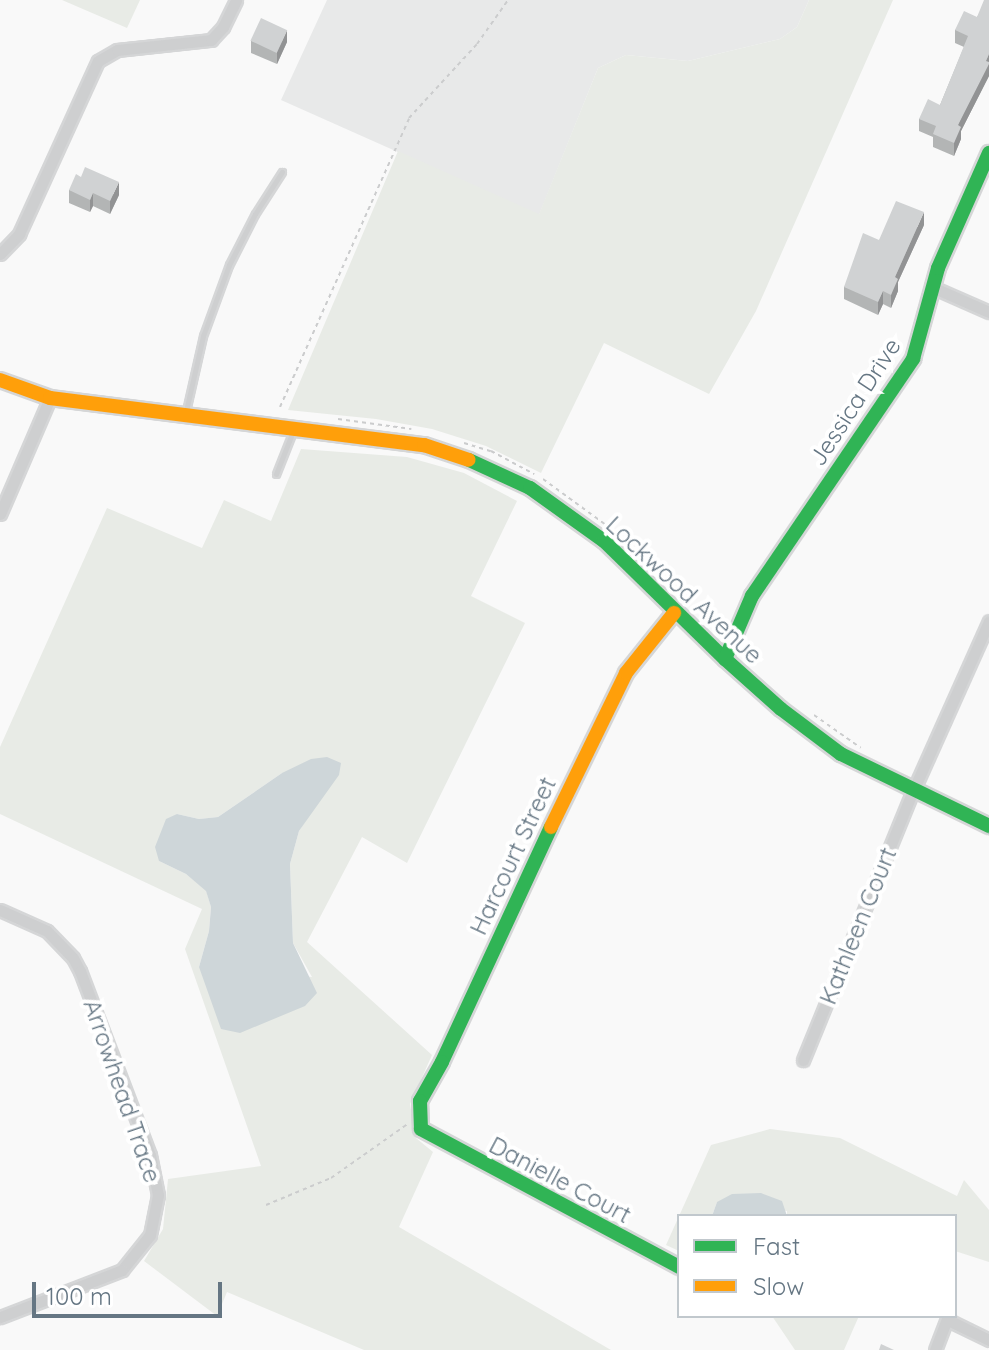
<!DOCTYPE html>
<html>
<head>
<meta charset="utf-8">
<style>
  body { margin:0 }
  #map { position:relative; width:989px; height:1350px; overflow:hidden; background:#f9f9f9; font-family:Quicksand,sans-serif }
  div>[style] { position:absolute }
  .built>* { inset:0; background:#e8e9e9 }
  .green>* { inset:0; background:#e8ebe6 }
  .water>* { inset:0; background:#ced6d9 }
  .path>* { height:2px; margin-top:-1px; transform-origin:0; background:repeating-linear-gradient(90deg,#cbcccd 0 4px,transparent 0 8px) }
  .roads { filter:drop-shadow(2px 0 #d5d6d7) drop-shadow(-2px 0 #d5d6d7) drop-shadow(0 2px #d5d6d7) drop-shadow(0 -2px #d5d6d7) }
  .lane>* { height:5px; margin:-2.5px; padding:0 2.5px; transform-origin:2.5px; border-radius:2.5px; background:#cecfd0 }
  .street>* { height:11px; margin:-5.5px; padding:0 5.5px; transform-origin:5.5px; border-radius:5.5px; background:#cecfd0 }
  .fast>* { height:14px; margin:-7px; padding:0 7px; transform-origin:7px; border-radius:7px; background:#30b455 }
  .slow>* { height:14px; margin:-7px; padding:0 7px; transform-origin:7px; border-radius:7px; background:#ff9f0a }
  .wall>* { inset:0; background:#b3b5b5 }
  .shaded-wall>* { inset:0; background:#929394 }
  .building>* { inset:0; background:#d0d2d3; transform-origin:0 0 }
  span { translate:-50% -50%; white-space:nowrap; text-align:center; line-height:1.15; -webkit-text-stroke:8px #fff; paint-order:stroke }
  .street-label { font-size:24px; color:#657683 }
  .legend { position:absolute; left:677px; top:1214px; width:280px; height:104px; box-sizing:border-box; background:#fff; border:2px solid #c1c8cd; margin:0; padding:10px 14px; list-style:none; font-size:24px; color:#657683 }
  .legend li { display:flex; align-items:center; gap:16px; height:40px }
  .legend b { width:40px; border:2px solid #c1c8cd }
  .scale { position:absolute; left:32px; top:1282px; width:190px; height:36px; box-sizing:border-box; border:4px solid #657683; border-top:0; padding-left:10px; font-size:24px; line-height:28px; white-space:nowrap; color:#657683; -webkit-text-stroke:6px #fff; paint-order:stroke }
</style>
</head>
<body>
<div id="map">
  <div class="built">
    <i style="clip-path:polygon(327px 0,809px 0,797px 27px,780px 39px,688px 61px,626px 55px,598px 68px,539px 215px,281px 100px)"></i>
  </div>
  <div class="green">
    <i style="clip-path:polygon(62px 0,140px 0,127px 28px)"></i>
    <i style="clip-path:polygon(809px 0,893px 0,756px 311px,709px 394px,604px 343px,541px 473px,486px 446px,432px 429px,376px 419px,288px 410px,398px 151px,539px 214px,598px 68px,626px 55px,688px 61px,780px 39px,797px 27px)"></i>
    <i style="clip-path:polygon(evenodd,301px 449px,407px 457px,464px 473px,517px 501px,471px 596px,525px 623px,407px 863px,362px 837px,307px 942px,432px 1055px,410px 1104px,416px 1138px,433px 1152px,399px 1227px,611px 1350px,364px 1350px,227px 1292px,217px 1316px,144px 1261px,163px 1229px,168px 1179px,261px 1166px,185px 949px,202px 909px,0 814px,0 747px,107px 508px,202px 548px,224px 500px,271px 521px,301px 449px,282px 773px,317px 803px,299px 831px,290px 864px,293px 943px,312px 977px,199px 967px,209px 931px,211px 907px,206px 890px,186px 874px,159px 861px,177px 814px,199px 819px,218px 817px,282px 773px)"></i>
    <i style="clip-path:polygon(770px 1129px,840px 1138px,957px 1196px,964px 1180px,989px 1210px,989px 1262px,955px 1251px,955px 1216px,787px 1216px,787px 1211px,717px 1202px,712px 1216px,679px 1216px,679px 1251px,666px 1245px,711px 1145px)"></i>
    <i style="clip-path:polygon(772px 1316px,859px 1316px,844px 1350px,795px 1350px)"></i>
  </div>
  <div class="water">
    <i style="clip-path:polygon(327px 757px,341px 763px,339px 775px,299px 831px,290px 864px,293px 943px,317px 993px,305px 1006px,240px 1033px,221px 1029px,199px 967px,209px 931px,211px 907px,206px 891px,186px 874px,159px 861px,155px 847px,166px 819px,177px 814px,199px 819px,218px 817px,282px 773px,311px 759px)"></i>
    <i style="clip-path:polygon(761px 1193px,782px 1201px,787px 1216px,712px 1216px,717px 1202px,732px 1194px)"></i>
  </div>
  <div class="path">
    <i style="left:280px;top:407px;width:316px;rotate:-65.9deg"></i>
    <i style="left:409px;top:118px;width:100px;rotate:-47.4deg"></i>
    <i style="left:477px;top:44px;width:54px;rotate:-54.8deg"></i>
    <i style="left:338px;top:419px;width:74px;rotate:7.8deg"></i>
    <i style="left:464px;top:443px;width:28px;rotate:17deg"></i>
    <i style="left:491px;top:451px;width:49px;rotate:28.1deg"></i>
    <i style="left:543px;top:479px;width:78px;rotate:36.1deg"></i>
    <i style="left:814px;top:715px;width:57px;rotate:35.1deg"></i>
    <i style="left:266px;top:1205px;width:70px;rotate:-22.6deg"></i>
    <i style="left:331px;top:1178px;width:95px;rotate:-35.2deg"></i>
  </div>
  <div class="roads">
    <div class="lane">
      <i style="left:186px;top:411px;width:77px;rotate:-77.2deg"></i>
      <i style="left:203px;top:336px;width:76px;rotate:-69.9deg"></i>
      <i style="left:229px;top:265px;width:57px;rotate:-63deg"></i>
      <i style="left:255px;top:214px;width:50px;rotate:-57.3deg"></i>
      <i style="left:276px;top:474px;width:46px;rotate:-68.4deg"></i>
    </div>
    <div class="street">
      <i style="left:0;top:254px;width:28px;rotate:-46deg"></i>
      <i style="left:19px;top:234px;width:190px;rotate:-65.5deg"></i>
      <i style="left:98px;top:61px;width:22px;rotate:-30deg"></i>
      <i style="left:117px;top:50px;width:95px;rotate:-6.1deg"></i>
      <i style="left:211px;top:40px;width:18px;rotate:-47deg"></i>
      <i style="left:223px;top:27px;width:30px;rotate:-64deg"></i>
      <i style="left:932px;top:287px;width:62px;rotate:23.7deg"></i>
      <i style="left:0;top:514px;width:126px;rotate:-66.7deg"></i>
      <i style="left:0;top:910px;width:51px;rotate:24.1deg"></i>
      <i style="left:47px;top:931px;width:37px;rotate:46deg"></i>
      <i style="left:73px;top:958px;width:15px;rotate:62deg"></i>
      <i style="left:80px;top:971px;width:197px;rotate:69.2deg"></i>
      <i style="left:150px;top:1155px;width:41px;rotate:78.7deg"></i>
      <i style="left:158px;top:1195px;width:41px;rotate:101.3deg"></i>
      <i style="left:150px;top:1235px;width:45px;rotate:128.7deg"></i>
      <i style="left:122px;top:1270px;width:131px;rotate:158.9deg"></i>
      <i style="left:803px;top:1060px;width:291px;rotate:-67.8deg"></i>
      <i style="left:913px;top:791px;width:186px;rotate:-65.9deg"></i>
      <i style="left:948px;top:1320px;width:46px;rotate:26deg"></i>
      <i style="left:935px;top:1350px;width:36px;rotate:-69deg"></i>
    </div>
    <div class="fast">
      <i style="left:469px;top:460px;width:67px;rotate:24.7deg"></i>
      <i style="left:530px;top:488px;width:91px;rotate:35.6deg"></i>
      <i style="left:604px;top:541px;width:169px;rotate:44.3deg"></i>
      <i style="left:725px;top:659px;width:75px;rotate:41.8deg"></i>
      <i style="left:781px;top:709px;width:75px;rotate:36.9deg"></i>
      <i style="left:841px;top:754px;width:165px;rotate:25.9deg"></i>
      <i style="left:725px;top:659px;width:69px;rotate:-66.8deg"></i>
      <i style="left:752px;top:596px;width:287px;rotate:-55.8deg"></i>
      <i style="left:913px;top:359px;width:94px;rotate:-74.6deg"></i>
      <i style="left:938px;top:268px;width:126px;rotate:-66.1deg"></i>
      <i style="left:551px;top:827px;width:259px;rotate:114.9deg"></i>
      <i style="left:442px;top:1062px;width:45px;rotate:119.4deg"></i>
      <i style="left:420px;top:1101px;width:28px;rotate:88deg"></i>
      <i style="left:421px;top:1129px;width:293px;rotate:28.1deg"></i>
    </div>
    <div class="slow">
      <i style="left:0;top:380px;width:53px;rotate:19.8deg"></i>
      <i style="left:50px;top:398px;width:377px;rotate:7.2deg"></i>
      <i style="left:424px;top:445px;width:47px;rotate:18.4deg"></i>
      <i style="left:551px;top:827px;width:171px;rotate:-64deg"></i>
      <i style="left:626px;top:673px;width:77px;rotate:-51.3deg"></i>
    </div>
  </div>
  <div class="wall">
    <i style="clip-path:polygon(989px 0,989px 76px,961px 131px,961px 139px,954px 156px,933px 147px,933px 137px,919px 131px,919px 119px,940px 105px,964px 47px,955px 43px,955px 30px,977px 17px)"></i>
    <i style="clip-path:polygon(251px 41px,287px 42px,277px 64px,251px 53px)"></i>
    <i style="clip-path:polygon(69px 190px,119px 195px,110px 214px,93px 206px,90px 212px,69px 203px)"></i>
    <i style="clip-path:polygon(924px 225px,898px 282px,898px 291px,891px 308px,883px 304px,878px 315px,844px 299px,844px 287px,879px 240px)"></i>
  </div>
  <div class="shaded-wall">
    <i style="clip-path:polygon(287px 30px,287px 42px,277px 64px,277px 52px)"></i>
    <i style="clip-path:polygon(989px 54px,989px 76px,961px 131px,961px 139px,954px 156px,954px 143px,958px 125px)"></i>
    <i style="clip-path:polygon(119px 182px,119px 195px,110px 214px,110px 201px)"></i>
    <i style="clip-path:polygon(93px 193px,93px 206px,90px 212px,90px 200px)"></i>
    <i style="clip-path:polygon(924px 212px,924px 225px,898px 282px,898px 291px,891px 308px,891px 295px,895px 277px)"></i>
    <i style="clip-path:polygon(883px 291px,883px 304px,878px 315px,878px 302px)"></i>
  </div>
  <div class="building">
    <i style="clip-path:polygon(984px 0,989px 0,989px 54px,986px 61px,989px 62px,989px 64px,958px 125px,961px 127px,954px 143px,933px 134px,936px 126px,919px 119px,928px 99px,940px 105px,968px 36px,955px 30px,964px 11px,977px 17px)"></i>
    <i style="left:261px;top:18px;width:29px;height:25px;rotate:25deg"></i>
    <i style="clip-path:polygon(85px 167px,119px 182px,110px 201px,93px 193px,90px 200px,69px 190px,76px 174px,81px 177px)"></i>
    <i style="clip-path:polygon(896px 201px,924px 212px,895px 277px,898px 279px,891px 295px,883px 291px,878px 302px,844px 287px,863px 233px,879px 240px)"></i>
    <i style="clip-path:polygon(881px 1344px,894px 1350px,879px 1350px)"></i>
  </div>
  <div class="street-label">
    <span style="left:855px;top:402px;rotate:-57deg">Jessica Drive</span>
    <span style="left:684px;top:590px;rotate:43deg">Lockwood Avenue</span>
    <span style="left:513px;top:856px;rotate:-65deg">Harcourt Street</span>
    <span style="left:858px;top:926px;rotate:-68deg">Kathleen Court</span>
    <span style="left:122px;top:1091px;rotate:71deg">Arrowhead Trace</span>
    <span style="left:560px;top:1180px;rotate:28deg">Danielle Court</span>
  </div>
  <ul class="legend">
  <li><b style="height:10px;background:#30b455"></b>Fast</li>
  <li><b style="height:10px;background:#ff9f0a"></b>Slow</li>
  </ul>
  <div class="scale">100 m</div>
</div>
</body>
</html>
